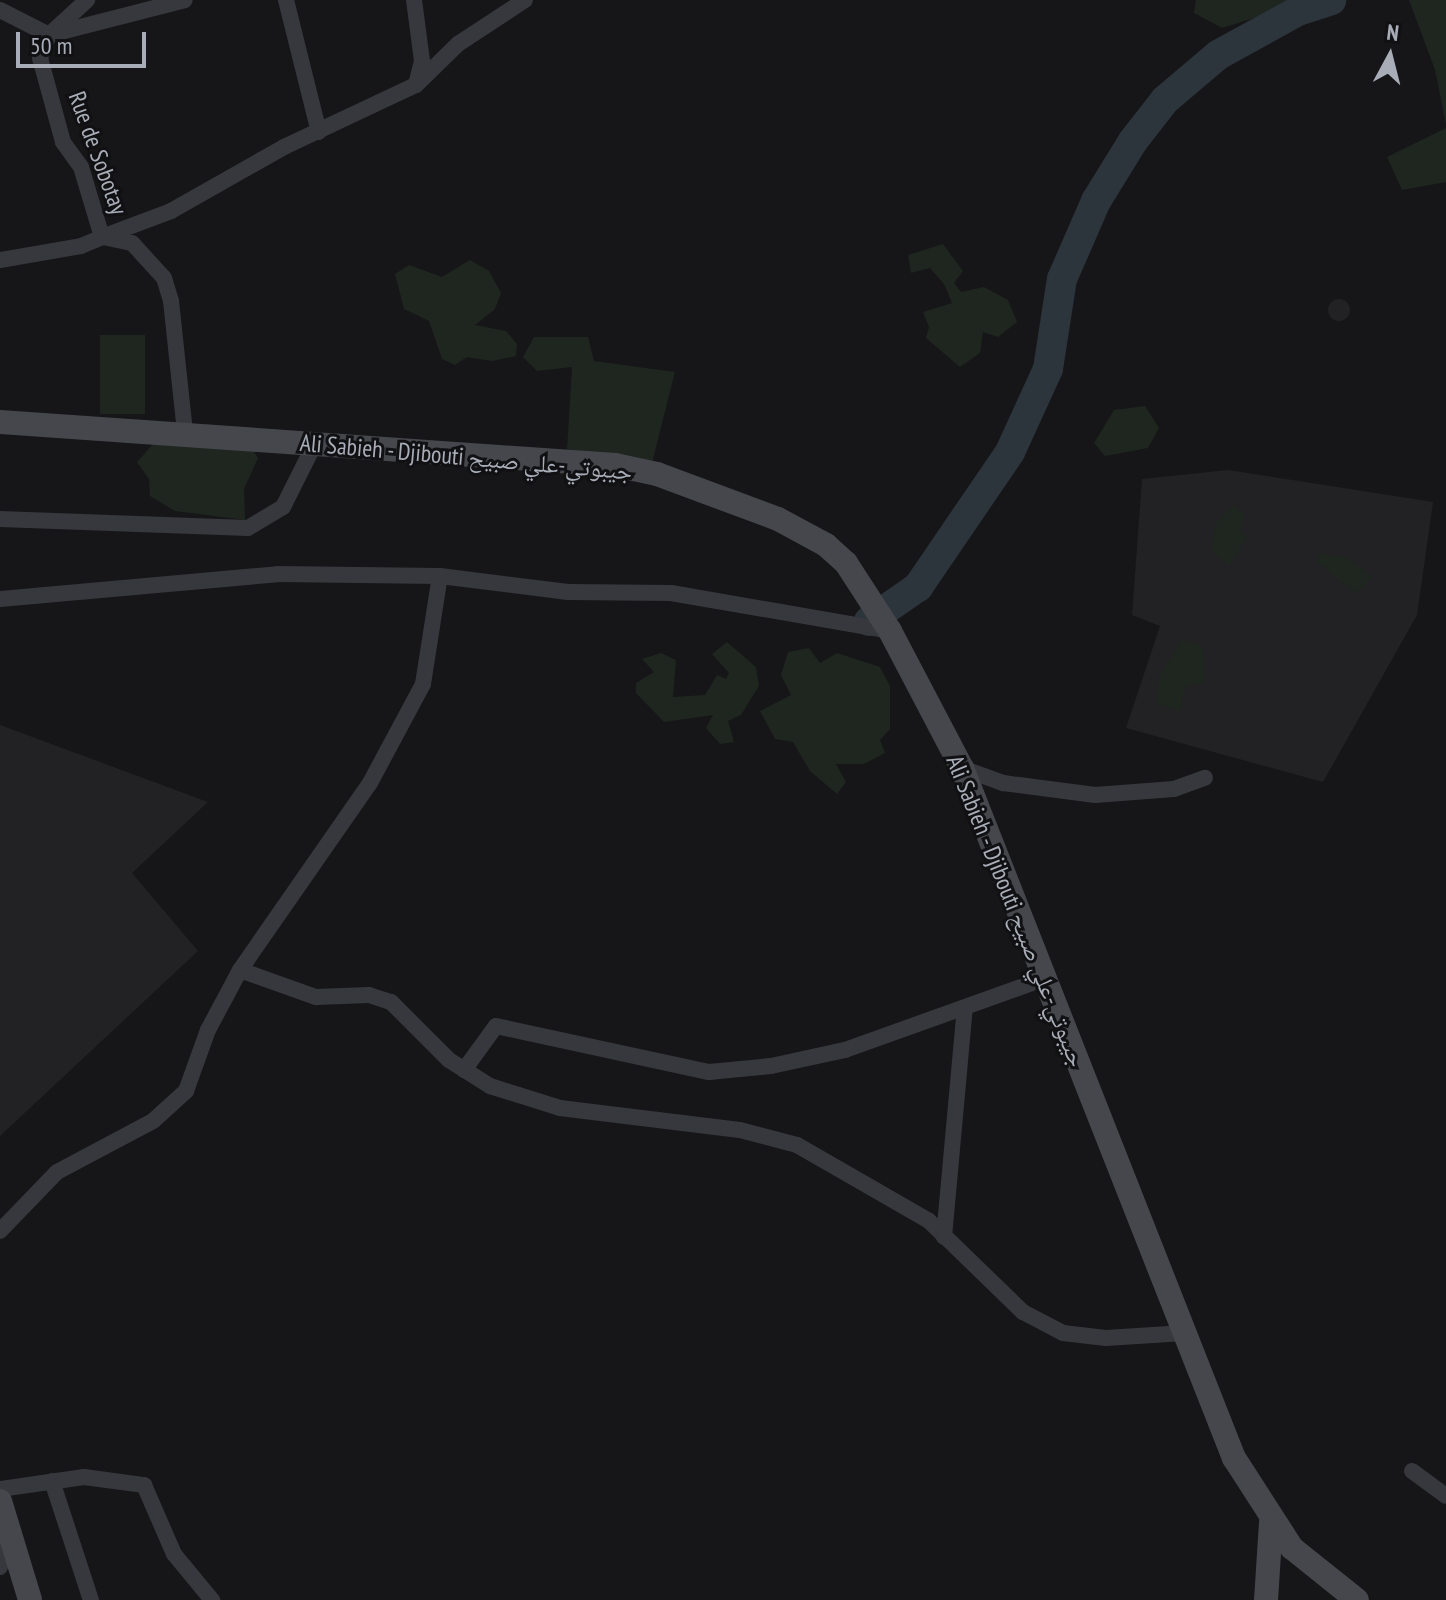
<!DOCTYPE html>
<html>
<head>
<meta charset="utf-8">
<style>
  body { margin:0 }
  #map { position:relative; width:1446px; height:1600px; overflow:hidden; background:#161618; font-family:"PT Sans Narrow","Noto Naskh Arabic",sans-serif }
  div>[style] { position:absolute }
  .built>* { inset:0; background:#222225 }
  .round { border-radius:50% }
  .green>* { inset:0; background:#1e261f; transform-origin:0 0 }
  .river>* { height:30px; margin:-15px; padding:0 15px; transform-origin:15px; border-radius:15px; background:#2c353c }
  .street>* { height:16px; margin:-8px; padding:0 8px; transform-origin:8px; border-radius:8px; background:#37383d }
  .secondary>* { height:24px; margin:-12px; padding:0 12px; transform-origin:12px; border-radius:12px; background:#45474d }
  span { translate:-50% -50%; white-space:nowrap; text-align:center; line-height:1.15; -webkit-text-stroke:6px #111113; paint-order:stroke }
  .street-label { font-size:24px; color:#a8adb8 }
  .north { position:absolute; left:1350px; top:16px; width:80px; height:80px; -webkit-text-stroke:6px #111113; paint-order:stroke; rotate:7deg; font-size:22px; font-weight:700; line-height:32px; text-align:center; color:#a8adb8 }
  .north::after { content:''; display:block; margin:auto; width:28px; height:36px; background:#a8adb8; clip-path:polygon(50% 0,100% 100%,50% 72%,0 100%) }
  .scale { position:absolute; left:16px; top:32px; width:130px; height:36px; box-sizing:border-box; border:4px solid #a8adb8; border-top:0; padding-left:10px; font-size:24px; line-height:28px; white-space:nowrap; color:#a8adb8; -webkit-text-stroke:6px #111113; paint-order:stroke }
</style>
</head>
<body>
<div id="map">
  <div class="built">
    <i class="round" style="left:1328px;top:299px;width:22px;height:22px"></i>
    <i style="clip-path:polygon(1228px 470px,1433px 502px,1417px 615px,1323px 782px,1126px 728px,1160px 626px,1132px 615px,1142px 479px)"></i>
    <i style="clip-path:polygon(0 725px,208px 802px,132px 873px,198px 951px,0 1136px)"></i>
  </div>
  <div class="green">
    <i style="clip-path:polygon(1196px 0,1312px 0,1222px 28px,1194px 13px)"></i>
    <i style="clip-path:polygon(1409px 0,1446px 0,1446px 125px,1435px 70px)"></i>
    <i style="clip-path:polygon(1446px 128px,1446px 182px,1402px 190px,1387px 157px)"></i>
    <i style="clip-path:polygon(943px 244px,963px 271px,954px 283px,961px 292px,984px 287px,1008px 300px,1017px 322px,998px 337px,983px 332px,980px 353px,960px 367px,926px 338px,929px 327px,923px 312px,952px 303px,944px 284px,930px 268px,911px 273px,908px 255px)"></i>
    <i style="clip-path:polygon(470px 260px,489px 271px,501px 293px,495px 309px,475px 325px,506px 331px,517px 344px,516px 356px,492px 361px,467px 357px,455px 365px,442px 359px,429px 321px,404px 309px,395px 274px,409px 265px,442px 277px)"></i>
    <i style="left:145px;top:335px;width:79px;height:45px;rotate:90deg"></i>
    <i style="clip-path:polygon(534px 337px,588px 337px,594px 361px,675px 372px,652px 463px,567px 449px,572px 367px,537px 371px,523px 357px)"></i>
    <i style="clip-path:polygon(1145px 406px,1159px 428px,1148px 448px,1105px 456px,1094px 443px,1114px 410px)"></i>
    <i style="clip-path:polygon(154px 443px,249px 444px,258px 458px,244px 489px,245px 520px,175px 511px,150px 496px,149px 479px,137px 462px)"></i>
    <i style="clip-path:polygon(1234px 506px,1244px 515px,1240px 532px,1247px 537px,1229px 566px,1211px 550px,1217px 521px)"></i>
    <i style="clip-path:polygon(1320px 553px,1347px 558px,1372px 576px,1357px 594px,1317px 562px)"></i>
    <i style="clip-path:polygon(1182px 639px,1203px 647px,1204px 682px,1186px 686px,1180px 712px,1156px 703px,1159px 677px)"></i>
    <i style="clip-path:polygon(727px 642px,756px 667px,759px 686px,741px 715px,728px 721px,734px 742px,720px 744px,706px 728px,713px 715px,664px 722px,636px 693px,636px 683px,654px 672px,642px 659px,661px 653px,676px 660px,673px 697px,705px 695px,717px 675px,726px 679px,729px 673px,712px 654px)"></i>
    <i style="clip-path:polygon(809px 648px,820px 663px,837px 653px,880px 667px,890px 686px,890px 729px,880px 740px,885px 753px,864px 764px,836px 764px,846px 782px,837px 794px,810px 771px,793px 742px,775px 739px,760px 711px,791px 695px,781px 675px,788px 652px)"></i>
  </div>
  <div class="river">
    <i style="left:869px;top:621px;width:60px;rotate:-34.8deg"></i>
    <i style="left:918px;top:587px;width:163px;rotate:-55.7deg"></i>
    <i style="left:1010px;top:452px;width:91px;rotate:-65.4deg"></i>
    <i style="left:1048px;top:369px;width:91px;rotate:-81.2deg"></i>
    <i style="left:1062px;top:279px;width:85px;rotate:-66.4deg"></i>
    <i style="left:1096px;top:201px;width:70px;rotate:-58.3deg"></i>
    <i style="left:1133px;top:141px;width:52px;rotate:-52deg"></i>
    <i style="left:1165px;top:100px;width:70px;rotate:-40.3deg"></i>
    <i style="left:1218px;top:55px;width:91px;rotate:-28.8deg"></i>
    <i style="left:1298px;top:11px;width:35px;rotate:-18deg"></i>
  </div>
  <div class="street">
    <i style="left:286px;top:0;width:136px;rotate:76deg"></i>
    <i style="left:414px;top:0;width:62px;rotate:82.5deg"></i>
    <i style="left:422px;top:61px;width:25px;rotate:104deg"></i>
    <i style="left:0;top:10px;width:55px;rotate:27deg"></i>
    <i style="left:49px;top:35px;width:140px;rotate:-14.4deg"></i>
    <i style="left:102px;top:237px;width:74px;rotate:-20.6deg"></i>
    <i style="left:171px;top:211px;width:130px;rotate:-29.5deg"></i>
    <i style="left:284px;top:147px;width:146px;rotate:-25.2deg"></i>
    <i style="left:416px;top:85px;width:59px;rotate:-44.3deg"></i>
    <i style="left:458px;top:44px;width:80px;rotate:-33.3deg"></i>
    <i style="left:103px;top:237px;width:30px;rotate:12deg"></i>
    <i style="left:132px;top:243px;width:47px;rotate:47.6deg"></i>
    <i style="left:164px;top:278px;width:24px;rotate:73deg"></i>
    <i style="left:171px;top:301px;width:132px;rotate:83.9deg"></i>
    <i style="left:0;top:260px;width:82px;rotate:-9.8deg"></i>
    <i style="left:81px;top:246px;width:23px;rotate:-23deg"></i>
    <i style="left:102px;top:237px;width:73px;rotate:-106.7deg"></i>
    <i style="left:81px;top:167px;width:31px;rotate:-126deg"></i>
    <i style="left:63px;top:142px;width:87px;rotate:-105.3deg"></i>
    <i style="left:40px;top:58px;width:25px;rotate:-69deg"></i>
    <i style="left:49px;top:35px;width:52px;rotate:-42.6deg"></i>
    <i style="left:0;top:519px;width:248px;rotate:2.1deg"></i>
    <i style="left:248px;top:528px;width:41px;rotate:-31deg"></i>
    <i style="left:283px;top:507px;width:69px;rotate:-63.4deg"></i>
    <i style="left:0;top:599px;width:279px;rotate:-5.1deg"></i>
    <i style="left:278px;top:574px;width:162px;rotate:0.7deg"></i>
    <i style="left:440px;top:576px;width:129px;rotate:7.1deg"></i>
    <i style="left:568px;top:592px;width:103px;rotate:0.6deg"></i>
    <i style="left:671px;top:593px;width:222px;rotate:9.8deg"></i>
    <i style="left:962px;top:768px;width:44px;rotate:20.1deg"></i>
    <i style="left:1003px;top:783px;width:93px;rotate:7.4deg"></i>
    <i style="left:1095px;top:795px;width:79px;rotate:-4.3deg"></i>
    <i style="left:1174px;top:789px;width:33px;rotate:-20deg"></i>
    <i style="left:240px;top:970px;width:81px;rotate:19.6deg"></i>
    <i style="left:316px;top:997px;width:53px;rotate:-2.2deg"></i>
    <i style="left:369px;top:995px;width:23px;rotate:18deg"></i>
    <i style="left:391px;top:1002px;width:82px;rotate:45deg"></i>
    <i style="left:449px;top:1060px;width:49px;rotate:32.4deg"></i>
    <i style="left:490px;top:1086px;width:73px;rotate:17.4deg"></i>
    <i style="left:560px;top:1108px;width:181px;rotate:7deg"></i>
    <i style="left:740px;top:1130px;width:59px;rotate:14.7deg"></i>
    <i style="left:797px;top:1145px;width:152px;rotate:29.9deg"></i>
    <i style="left:929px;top:1221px;width:131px;rotate:44.1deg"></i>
    <i style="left:1023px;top:1312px;width:45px;rotate:27.7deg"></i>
    <i style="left:1063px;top:1333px;width:43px;rotate:6.6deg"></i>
    <i style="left:1106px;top:1338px;width:79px;rotate:-3.6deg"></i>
    <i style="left:464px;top:1070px;width:54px;rotate:-54deg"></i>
    <i style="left:496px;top:1026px;width:218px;rotate:12.2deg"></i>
    <i style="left:709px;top:1072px;width:62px;rotate:-5.5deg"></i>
    <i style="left:771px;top:1066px;width:76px;rotate:-12.2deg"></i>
    <i style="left:845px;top:1050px;width:210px;rotate:-19.7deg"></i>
    <i style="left:0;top:1231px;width:82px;rotate:-46deg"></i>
    <i style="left:57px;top:1172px;width:109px;rotate:-28deg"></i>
    <i style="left:153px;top:1121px;width:45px;rotate:-42.3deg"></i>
    <i style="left:186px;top:1091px;width:65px;rotate:-70.2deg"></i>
    <i style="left:208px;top:1030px;width:68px;rotate:-61.9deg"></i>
    <i style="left:240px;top:970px;width:228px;rotate:-55.2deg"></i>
    <i style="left:370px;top:783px;width:112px;rotate:-61.8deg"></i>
    <i style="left:423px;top:684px;width:109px;rotate:-81.1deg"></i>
    <i style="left:944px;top:1237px;width:230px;rotate:-84.8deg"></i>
    <i style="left:1412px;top:1471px;width:42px;rotate:36.3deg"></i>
    <i style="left:52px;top:1481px;width:125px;rotate:71.9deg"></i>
    <i style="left:0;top:1489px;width:85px;rotate:-8.1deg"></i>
    <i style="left:84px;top:1477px;width:61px;rotate:7.6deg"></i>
    <i style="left:144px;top:1485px;width:75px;rotate:66.5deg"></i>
    <i style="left:174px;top:1554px;width:60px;rotate:50.4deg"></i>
    <i style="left:0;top:1567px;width:38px;rotate:-81deg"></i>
  </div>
  <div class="secondary">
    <i style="left:0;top:422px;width:617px;rotate:4deg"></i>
    <i style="left:615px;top:465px;width:43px;rotate:12.1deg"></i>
    <i style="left:657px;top:474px;width:129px;rotate:20.4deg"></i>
    <i style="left:778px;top:519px;width:55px;rotate:28.4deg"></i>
    <i style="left:826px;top:545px;width:27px;rotate:42deg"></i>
    <i style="left:846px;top:563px;width:81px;rotate:57.1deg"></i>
    <i style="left:890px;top:631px;width:155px;rotate:62.3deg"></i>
    <i style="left:962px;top:768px;width:742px;rotate:68.49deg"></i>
    <i style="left:1234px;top:1458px;width:107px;rotate:57.2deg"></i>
    <i style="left:1292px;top:1548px;width:83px;rotate:38.7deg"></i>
    <i style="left:0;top:1501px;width:103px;rotate:73.1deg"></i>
    <i style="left:1266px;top:1600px;width:78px;rotate:-86.3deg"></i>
  </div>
  <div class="street-label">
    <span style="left:98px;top:153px;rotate:70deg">Rue de Sobotay</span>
    <span style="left:466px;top:457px;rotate:5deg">Ali Sabieh - Djibouti جيبوتي-علي صبيح</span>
    <span style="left:1016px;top:911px;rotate:68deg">Ali Sabieh - Djibouti جيبوتي-علي صبيح</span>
  </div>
  <div class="north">N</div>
  <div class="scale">50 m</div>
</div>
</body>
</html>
